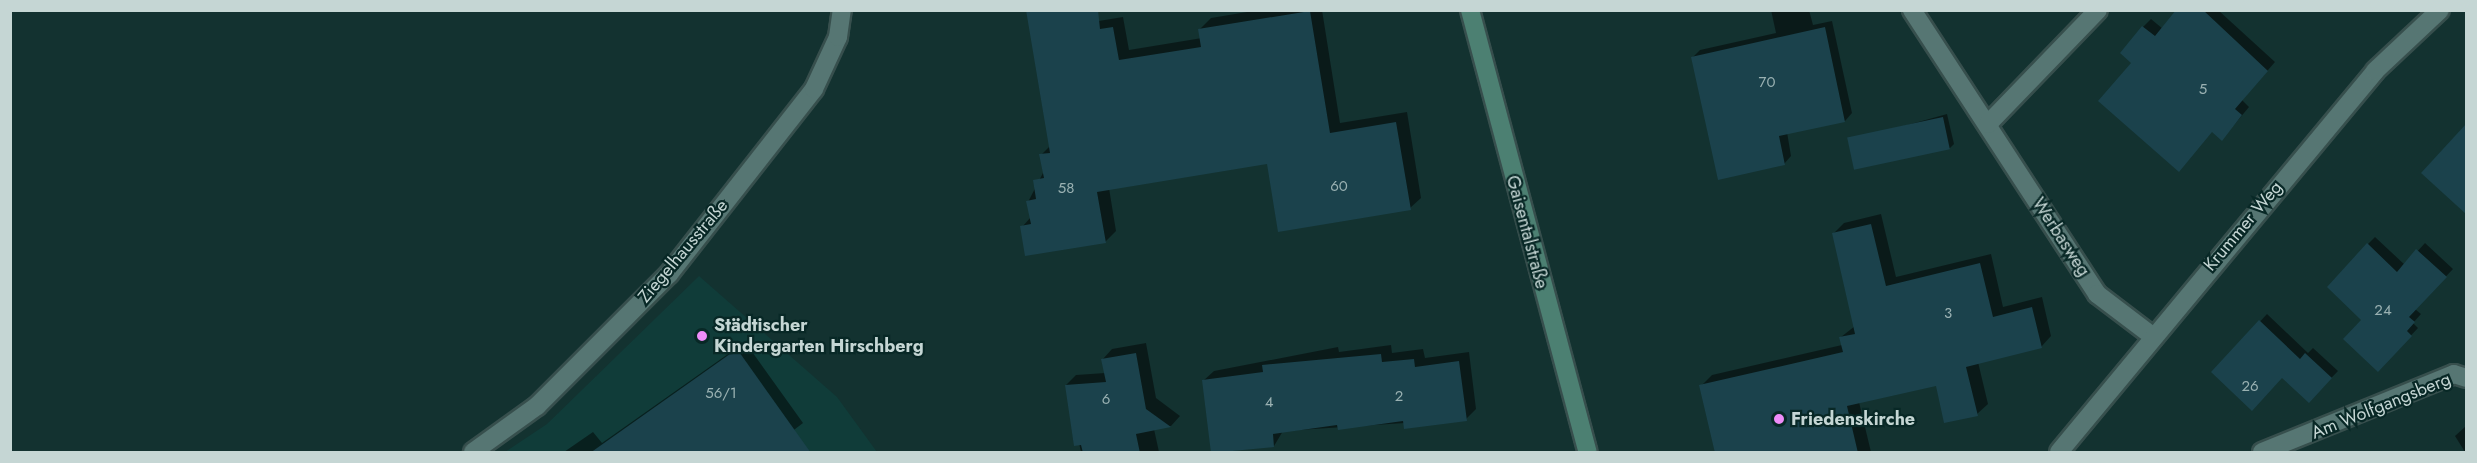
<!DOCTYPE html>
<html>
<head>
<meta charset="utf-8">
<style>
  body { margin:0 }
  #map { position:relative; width:2477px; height:463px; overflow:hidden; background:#133230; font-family:Jost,sans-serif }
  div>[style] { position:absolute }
  .built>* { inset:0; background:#103c39 }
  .shadow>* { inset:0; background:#0007 }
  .building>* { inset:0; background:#1b424c; transform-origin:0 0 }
  .roads { filter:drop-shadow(2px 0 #374f4d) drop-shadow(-2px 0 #374f4d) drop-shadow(0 2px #374f4d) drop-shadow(0 -2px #374f4d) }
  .minor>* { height:18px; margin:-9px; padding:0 9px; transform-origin:9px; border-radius:9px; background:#567673 }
  .secondary>* { height:18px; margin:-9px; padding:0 9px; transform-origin:9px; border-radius:9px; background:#4c8072 }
  .dots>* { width:16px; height:16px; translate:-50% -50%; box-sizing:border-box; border:3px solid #082826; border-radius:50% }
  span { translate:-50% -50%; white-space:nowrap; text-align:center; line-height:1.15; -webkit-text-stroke:4.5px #082826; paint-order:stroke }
  .number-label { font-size:15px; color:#9ab1b2 }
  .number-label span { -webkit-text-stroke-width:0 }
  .street-label { font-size:18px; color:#c5d6d4 }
  .poi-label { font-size:18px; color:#c5d6d4; font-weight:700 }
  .left { translate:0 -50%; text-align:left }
  .frame { position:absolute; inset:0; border:12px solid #c5d6d4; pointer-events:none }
</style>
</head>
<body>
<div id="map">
  <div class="built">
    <i style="clip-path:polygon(699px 276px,837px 397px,877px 452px,505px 452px,547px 424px)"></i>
  </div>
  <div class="shadow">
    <i style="clip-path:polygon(1259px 10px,1322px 10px,1340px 123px,1407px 112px,1421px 198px,1410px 208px,1268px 162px,1109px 188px,1116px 231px,1105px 242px,1022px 227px,1031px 217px,1028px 202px,1044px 171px,1041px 155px,1050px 146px,1044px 30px,1123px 17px,1129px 50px,1202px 38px,1200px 29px,1211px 18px)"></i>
    <i style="clip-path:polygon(1771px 10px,1809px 10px,1813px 25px,1832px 21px,1852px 113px,1845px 121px,1787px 132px,1791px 156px,1784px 164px,1693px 57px,1700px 50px,1776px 33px)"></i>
    <i style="clip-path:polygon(2178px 10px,2218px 10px,2275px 62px,2242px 100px,2249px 107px,2229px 131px,2133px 63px,2143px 27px,2151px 19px,2163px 29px)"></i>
    <i style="clip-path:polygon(1947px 114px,1954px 144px,1950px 148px,1850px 141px)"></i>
    <i style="clip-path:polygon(2466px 126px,2466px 212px,2423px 173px)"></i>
    <i style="clip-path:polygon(1881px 214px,1896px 277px,1991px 254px,2003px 307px,2042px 297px,2051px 336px,2041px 347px,1978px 362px,1988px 404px,1977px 414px,1937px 384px,1859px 402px,1871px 452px,1716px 452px,1701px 386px,1712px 375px,1842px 345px,1841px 337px,1855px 326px,1834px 233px,1844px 223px)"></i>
    <i style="clip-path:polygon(2375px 237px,2405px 265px,2425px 243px,2453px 269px,2415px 309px,2421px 314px,2413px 323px,2418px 328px,2385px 363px,2363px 320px,2368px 244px)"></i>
    <i style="clip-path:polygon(2267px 314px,2308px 353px,2313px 348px,2338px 371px,2309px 401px,2282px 377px,2213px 372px)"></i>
    <i style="clip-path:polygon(745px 342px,803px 423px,765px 452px,564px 452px,593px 432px,602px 443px)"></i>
    <i style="clip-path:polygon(1146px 343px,1156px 398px,1180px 416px,1171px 426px,1154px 429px,1159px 452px,1081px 452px,1066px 385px,1076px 375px,1105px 373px,1102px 360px,1112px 349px)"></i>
    <i style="clip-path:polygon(1391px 345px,1392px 353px,1423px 349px,1425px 358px,1469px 352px,1476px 409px,1466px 419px,1283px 431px,1274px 446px,1213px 452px,1203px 381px,1214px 371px,1338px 347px,1339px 352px)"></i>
    <i style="clip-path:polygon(2466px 426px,2466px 452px,2465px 452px,2455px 436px)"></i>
  </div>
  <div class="building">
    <i style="clip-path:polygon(1026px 10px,1098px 10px,1100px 29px,1113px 27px,1119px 60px,1201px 47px,1198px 29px,1310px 11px,1330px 133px,1396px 122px,1411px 210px,1278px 232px,1267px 164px,1097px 192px,1106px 243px,1025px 256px,1020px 226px,1031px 224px,1026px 201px,1036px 199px,1033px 180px,1044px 178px,1039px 154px,1050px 153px)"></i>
    <i style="clip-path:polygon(2176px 10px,2203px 10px,2268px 71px,2235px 109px,2242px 115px,2222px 141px,2212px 132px,2179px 172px,2098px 101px,2131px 63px,2120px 53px,2142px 26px,2155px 36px)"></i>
    <i style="clip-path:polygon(1825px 27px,1845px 122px,1779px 136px,1785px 165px,1718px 180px,1691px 57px)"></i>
    <i style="left:1943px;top:117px;width:33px;height:98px;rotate:78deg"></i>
    <i style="clip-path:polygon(2466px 124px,2466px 214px,2421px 173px)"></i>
    <i style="clip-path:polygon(1871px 224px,1886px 286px,1980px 263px,1993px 317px,2032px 307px,2042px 348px,1966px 367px,1978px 416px,1944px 423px,1936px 386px,1847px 406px,1858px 453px,1715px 453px,1699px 385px,1843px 352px,1839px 337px,1855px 334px,1832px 233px)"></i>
    <i style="clip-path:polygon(2367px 243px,2397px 272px,2416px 249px,2447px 277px,2409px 317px,2415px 322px,2407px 331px,2412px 336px,2378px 372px,2343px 339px,2361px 320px,2327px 287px)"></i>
    <i style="clip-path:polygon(2259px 320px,2300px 359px,2305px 353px,2332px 378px,2309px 403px,2282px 378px,2252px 411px,2211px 372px)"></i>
    <i style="clip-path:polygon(737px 349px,811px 453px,590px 453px)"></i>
    <i style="clip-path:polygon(1136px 353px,1146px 409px,1171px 427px,1136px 434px,1140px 453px,1083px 453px,1081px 445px,1074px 446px,1065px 385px,1106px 382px,1101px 359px)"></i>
    <i style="clip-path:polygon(1381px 354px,1382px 362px,1414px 359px,1415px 367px,1459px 361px,1467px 421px,1404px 429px,1403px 421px,1338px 430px,1337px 425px,1273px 434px,1274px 447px,1211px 453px,1202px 380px,1263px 372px,1262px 365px)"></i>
  </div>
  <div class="roads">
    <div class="minor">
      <i style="left:1912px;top:10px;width:339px;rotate:56.9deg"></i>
      <i style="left:2097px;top:294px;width:68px;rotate:37.2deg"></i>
      <i style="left:1988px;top:124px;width:158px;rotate:-46deg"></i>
      <i style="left:473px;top:452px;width:79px;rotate:-35.7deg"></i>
      <i style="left:537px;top:406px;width:187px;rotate:-45deg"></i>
      <i style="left:669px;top:274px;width:235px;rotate:-51.9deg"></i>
      <i style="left:814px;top:89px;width:57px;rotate:-65.2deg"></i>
      <i style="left:838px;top:37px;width:27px;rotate:-82deg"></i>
      <i style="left:2059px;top:452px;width:495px;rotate:-50.3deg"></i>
      <i style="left:2375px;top:71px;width:89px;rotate:-43.2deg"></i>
      <i style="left:2262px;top:452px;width:207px;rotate:-22.1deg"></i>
      <i style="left:2454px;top:374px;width:13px;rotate:18deg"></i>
    </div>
    <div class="secondary">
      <i style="left:1470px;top:10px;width:457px;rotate:75.1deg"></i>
    </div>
  </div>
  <div class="dots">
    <i style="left:702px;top:336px;background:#ee8cf8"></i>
    <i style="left:1779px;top:419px;background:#ee8cf8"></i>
  </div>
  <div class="number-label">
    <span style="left:1767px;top:83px">70</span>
    <span style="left:2203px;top:90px">5</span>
    <span style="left:1339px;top:187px">60</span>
    <span style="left:1066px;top:189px">58</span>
    <span style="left:2383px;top:311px">24</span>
    <span style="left:1948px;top:314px">3</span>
    <span style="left:2250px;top:387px">26</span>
    <span style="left:721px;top:394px">56/1</span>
    <span style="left:1399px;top:397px">2</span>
    <span style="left:1106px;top:400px">6</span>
    <span style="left:1269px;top:403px">4</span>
  </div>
  <div class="street-label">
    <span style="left:2243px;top:226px;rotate:-50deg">Krummer Weg</span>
    <span style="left:1527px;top:232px;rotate:75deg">Gaisentalstraße</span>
    <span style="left:2061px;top:237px;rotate:57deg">Werbasweg</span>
    <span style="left:683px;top:251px;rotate:-50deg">Ziegelhausstraße</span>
    <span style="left:2381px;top:406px;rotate:-22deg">Am Wolfgangsberg</span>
  </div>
  <div class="poi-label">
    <span class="left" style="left:714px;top:336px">Städtischer<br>Kindergarten Hirschberg</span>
    <span class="left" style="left:1791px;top:419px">Friedenskirche</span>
  </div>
  <div class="frame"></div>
</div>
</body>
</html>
